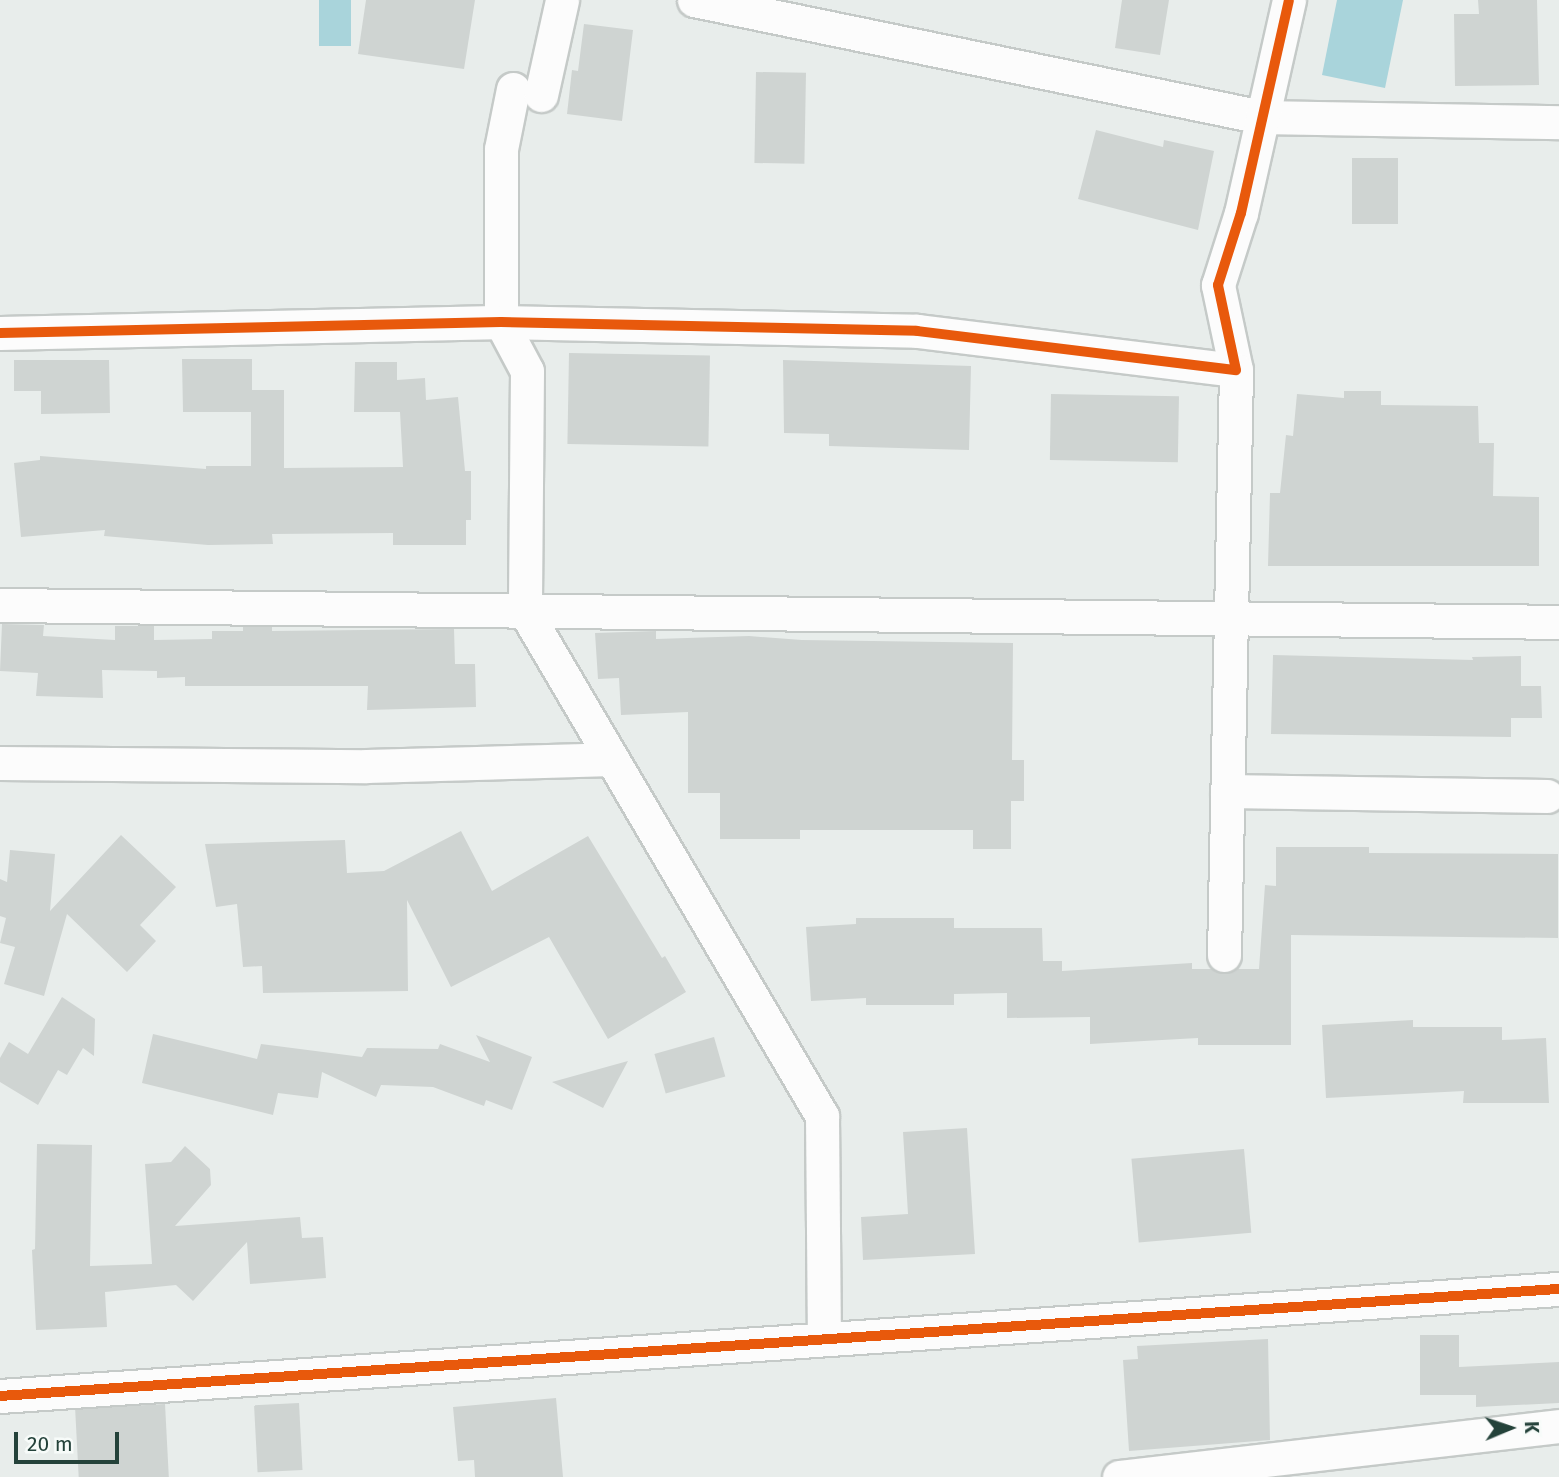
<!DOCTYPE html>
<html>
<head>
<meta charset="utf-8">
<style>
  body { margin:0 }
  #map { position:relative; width:1559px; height:1477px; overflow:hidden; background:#e8edeb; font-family:"Fira Sans",sans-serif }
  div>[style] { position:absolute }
  .water>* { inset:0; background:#a9d4db; transform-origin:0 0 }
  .building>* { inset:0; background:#cfd4d2; transform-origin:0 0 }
  .roads { filter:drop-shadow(2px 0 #c5cac8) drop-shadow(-2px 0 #c5cac8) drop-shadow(0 2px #c5cac8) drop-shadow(0 -2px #c5cac8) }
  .street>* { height:33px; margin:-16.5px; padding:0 16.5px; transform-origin:16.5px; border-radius:16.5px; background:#fcfcfc }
  .cycleway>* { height:10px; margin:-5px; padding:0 5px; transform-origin:5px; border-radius:5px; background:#e8590c }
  span { translate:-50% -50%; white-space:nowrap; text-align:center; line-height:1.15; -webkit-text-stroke:6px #f7fbf9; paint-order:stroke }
  .north { position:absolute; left:1475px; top:1393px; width:70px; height:70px; -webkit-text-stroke:5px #f7fbf9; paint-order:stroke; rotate:88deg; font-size:19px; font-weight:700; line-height:28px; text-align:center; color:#24423a }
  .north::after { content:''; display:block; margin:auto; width:24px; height:32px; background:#24423a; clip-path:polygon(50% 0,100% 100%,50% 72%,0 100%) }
  .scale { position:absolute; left:14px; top:1432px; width:105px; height:32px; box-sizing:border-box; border:4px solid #24423a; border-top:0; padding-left:9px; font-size:21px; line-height:24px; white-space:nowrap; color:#24423a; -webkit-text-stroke:5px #f7fbf9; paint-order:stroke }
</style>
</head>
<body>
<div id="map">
  <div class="water">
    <i style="left:319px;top:0;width:32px;height:46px"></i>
    <i style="clip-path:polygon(1337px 0,1403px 0,1385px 88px,1322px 75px)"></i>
  </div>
  <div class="building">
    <i style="clip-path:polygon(366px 0,475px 0,464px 69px,358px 54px)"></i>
    <i style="clip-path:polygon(1122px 0,1169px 0,1160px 55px,1115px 48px)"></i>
    <i style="clip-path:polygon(1478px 0,1537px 0,1539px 85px,1455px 86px,1454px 14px,1479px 14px)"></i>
    <i style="clip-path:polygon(584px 24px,633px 30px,622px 121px,567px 114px,572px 70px,578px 71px)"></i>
    <i style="left:756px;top:72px;width:50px;height:91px;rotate:1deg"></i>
    <i style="clip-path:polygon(1096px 130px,1163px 147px,1164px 140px,1214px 151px,1198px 230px,1078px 199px)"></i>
    <i style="left:1398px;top:158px;width:66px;height:46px;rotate:90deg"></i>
    <i style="left:569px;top:353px;width:141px;height:91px;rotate:1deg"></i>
    <i style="clip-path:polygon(182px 359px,252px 359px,252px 390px,284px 390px,284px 468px,403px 467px,400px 412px,354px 412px,355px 362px,397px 362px,397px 380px,425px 378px,426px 400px,458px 397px,465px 471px,471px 471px,471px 520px,466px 520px,466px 545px,393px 545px,393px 533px,272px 534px,273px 544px,208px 545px,104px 536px,105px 530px,21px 537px,14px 463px,40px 460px,40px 456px,206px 469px,206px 466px,251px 466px,251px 412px,183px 412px)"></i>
    <i style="clip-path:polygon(14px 360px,109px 360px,110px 413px,41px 414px,41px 391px,14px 391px)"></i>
    <i style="clip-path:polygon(783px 360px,971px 366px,969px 450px,829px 446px,829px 434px,784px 433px)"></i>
    <i style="clip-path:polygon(1344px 391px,1381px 391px,1381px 405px,1478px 406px,1479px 443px,1494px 443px,1493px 496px,1539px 497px,1539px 566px,1268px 566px,1270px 493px,1280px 493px,1286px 435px,1293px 436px,1297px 394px,1344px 398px)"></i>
    <i style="left:1051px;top:394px;width:128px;height:66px;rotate:1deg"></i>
    <i style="clip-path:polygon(2px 624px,44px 625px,43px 636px,115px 640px,115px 626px,154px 626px,154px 640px,212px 639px,212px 631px,243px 631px,243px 627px,272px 627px,272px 631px,454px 629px,455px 664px,475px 664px,476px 707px,367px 710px,368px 686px,185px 686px,185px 677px,157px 678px,157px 671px,102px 670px,103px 698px,36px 696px,38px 673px,0 671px)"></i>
    <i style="clip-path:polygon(656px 631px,656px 639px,749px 636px,802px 640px,1013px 643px,1012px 760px,1024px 760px,1024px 801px,1011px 801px,1011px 849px,973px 849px,973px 830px,800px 830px,800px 839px,720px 839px,720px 793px,688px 793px,688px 712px,621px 715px,619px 678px,598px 679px,595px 633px)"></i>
    <i style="clip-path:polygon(1273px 655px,1473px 660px,1472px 657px,1521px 656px,1521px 686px,1541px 686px,1542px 718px,1511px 718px,1511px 737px,1271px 734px)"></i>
    <i style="clip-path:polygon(461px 831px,492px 891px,588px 836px,662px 958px,665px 956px,686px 992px,608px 1039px,549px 937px,451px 987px,407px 900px,408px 991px,263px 993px,262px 966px,243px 967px,237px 904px,216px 907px,205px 844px,345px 840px,347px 873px,384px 871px)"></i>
    <i style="clip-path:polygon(121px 835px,176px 887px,140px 925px,156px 941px,127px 972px,67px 914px,44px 996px,4px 984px,15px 947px,0 943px,6px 918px,0 916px,0 879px,7px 882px,10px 850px,55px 854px,50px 911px)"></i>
    <i style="clip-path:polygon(1276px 847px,1369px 847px,1369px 853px,1558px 854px,1558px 938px,1291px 935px,1291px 1045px,1198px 1045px,1198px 1038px,1090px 1044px,1090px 1017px,1007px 1018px,1007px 993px,954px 994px,954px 1005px,866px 1005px,866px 998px,811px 1001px,806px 927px,856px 924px,856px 918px,954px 918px,954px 928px,1042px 928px,1043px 961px,1062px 961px,1062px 971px,1192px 963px,1192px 969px,1212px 969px,1223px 974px,1236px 969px,1259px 969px,1265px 885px,1276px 886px)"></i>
    <i style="clip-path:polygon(62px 997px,95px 1019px,94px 1056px,83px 1048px,67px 1075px,58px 1070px,38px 1105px,0 1082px,0 1058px,9px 1042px,28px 1054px)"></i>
    <i style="clip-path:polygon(1413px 1020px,1413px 1027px,1502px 1027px,1502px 1040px,1546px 1038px,1549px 1103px,1463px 1103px,1464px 1091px,1326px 1098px,1322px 1025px)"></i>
    <i style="clip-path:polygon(153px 1034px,257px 1059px,261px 1044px,362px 1057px,367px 1048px,438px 1049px,440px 1044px,490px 1062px,476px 1035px,532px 1057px,512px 1110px,486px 1100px,484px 1106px,433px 1087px,381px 1085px,376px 1097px,322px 1072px,318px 1098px,278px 1093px,273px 1115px,142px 1083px)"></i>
    <i style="left:714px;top:1037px;width:41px;height:62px;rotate:74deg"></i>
    <i style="clip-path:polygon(628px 1061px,603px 1108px,552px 1082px)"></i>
    <i style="clip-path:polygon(967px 1128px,975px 1254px,863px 1260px,861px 1217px,908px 1214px,903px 1132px)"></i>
    <i style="clip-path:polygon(37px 1144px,92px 1145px,90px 1266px,152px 1264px,145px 1164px,171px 1162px,185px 1146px,210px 1169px,211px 1185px,175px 1226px,300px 1217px,302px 1238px,323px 1237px,326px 1278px,250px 1284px,247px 1242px,193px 1301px,176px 1285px,105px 1292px,107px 1327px,36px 1330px,32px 1250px,35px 1249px)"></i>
    <i style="left:1244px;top:1149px;width:84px;height:113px;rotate:85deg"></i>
    <i style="clip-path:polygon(1420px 1335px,1459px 1335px,1459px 1367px,1559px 1362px,1559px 1403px,1476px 1407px,1476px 1395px,1420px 1395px)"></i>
    <i style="clip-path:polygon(1268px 1339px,1270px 1440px,1129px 1451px,1123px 1360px,1138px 1359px,1137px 1346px)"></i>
    <i style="clip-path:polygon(556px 1398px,563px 1477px,475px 1477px,474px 1460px,458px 1461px,453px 1407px)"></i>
    <i style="left:299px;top:1403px;width:67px;height:45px;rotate:87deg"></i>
    <i style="left:165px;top:1404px;width:73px;height:90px;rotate:87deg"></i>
  </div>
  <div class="roads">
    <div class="street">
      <i style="left:694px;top:0;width:580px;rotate:11.64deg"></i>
      <i style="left:1262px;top:117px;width:297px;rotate:1deg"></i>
      <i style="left:513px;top:89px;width:61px;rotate:101.3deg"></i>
      <i style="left:501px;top:149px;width:173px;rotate:90deg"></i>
      <i style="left:501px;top:322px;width:55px;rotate:62deg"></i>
      <i style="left:527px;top:371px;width:240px;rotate:90.5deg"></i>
      <i style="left:525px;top:611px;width:586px;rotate:59.54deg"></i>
      <i style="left:822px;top:1116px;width:223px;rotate:89.5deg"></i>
      <i style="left:541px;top:95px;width:97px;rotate:-77.5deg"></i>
      <i style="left:0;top:333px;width:501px;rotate:-1.26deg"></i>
      <i style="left:501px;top:322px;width:416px;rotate:1.2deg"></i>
      <i style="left:917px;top:331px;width:321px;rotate:7deg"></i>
      <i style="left:1236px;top:370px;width:87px;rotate:-102deg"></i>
      <i style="left:1218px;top:285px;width:76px;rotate:-72.3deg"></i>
      <i style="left:1241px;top:213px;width:218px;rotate:-77.3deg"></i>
      <i style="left:0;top:605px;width:1559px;rotate:0.62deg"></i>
      <i style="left:0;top:763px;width:366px;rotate:0.5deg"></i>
      <i style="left:366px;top:766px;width:246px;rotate:-1.6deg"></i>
      <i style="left:1227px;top:791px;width:320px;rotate:0.9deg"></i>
      <i style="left:1224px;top:955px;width:585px;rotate:-88.82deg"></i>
      <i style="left:0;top:1396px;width:1563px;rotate:-3.93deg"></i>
      <i style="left:1119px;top:1477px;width:443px;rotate:-6.6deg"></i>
    </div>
  </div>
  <div class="cycleway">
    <i style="left:0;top:333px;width:501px;rotate:-1.26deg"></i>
    <i style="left:501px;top:322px;width:416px;rotate:1.2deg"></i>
    <i style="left:917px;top:331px;width:321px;rotate:7deg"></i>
    <i style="left:1236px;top:370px;width:87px;rotate:-102deg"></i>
    <i style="left:1218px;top:285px;width:76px;rotate:-72.3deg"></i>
    <i style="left:1241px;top:213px;width:218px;rotate:-77.3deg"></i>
    <i style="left:0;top:1396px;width:1563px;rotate:-3.93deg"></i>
  </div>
  <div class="north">K</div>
  <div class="scale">20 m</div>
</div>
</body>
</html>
